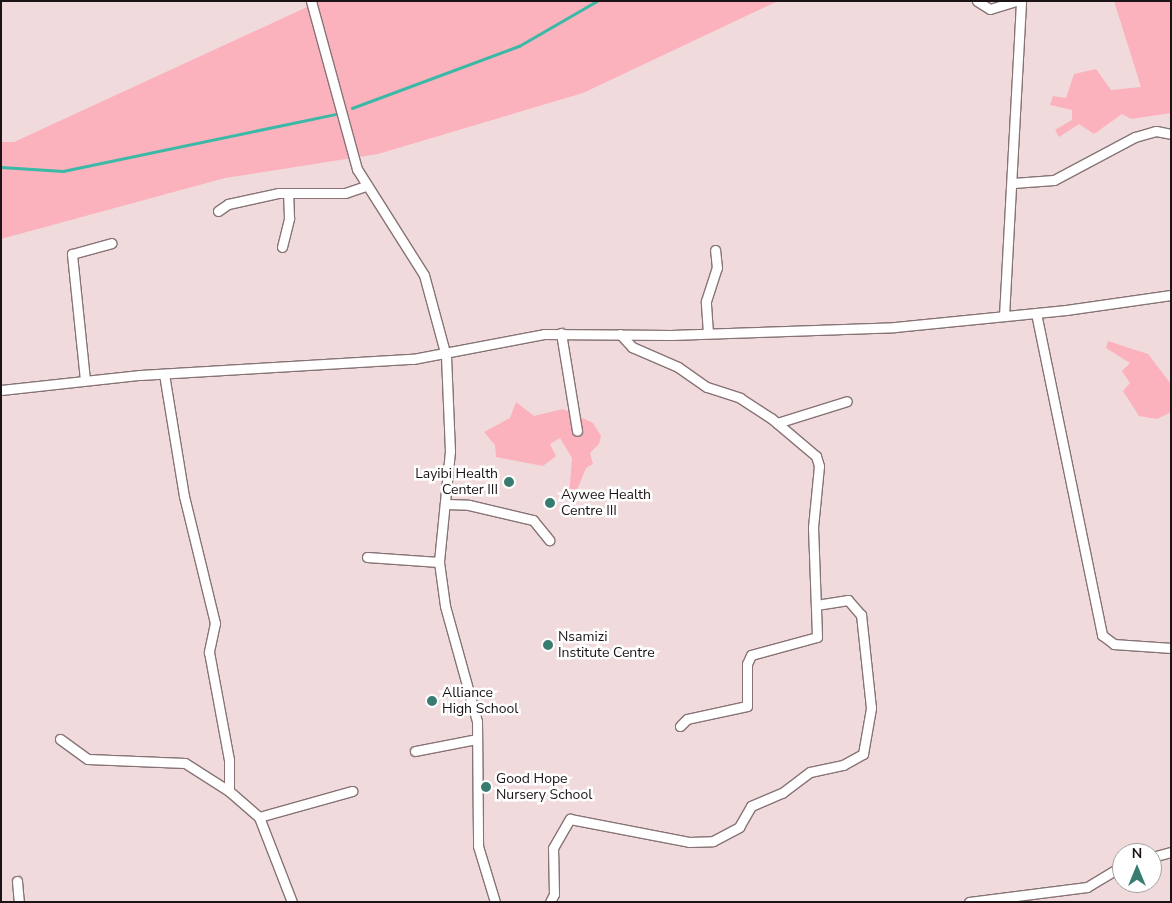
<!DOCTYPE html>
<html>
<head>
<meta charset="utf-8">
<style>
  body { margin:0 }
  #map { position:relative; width:1172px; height:903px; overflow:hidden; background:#f1dadc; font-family:"Nunito Sans",sans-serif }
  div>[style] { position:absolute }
  .green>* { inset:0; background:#fbb2bd }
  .stream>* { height:2.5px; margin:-1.25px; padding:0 1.25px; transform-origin:1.25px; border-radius:1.25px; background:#3bb9a6 }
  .roads { filter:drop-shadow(1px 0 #877375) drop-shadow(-1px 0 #877375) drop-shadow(0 1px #877375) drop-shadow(0 -1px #877375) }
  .street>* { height:9px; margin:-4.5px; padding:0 4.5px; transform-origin:4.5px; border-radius:4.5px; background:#fff }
  .dots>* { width:14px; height:14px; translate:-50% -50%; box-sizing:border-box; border:2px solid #fff; border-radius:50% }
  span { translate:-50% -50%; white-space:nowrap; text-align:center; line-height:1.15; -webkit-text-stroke:5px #fff; paint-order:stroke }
  .poi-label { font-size:14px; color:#1b1315 }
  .right { translate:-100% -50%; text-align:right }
  .left { translate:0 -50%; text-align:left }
  .frame { position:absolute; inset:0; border:2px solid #1b1315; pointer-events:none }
  .north { position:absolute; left:1112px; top:843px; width:50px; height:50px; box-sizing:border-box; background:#fff; border:1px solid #a4a1a1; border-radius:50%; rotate:0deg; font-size:14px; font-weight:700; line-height:20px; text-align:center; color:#1b1315 }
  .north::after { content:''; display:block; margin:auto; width:18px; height:22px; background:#387c71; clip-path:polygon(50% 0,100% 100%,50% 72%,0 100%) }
</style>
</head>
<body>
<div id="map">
  <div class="green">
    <i style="clip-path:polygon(320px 1px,778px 1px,583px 93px,378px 154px,225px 178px,1px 239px,1px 142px,14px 142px)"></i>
    <i style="clip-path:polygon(1114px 1px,1171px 1px,1171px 113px,1131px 119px,1122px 114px,1094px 134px,1079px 124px,1059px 137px,1055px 130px,1072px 120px,1072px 110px,1050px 105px,1053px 96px,1066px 98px,1074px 74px,1096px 69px,1111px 90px,1141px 87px)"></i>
    <i style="clip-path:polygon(1108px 341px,1148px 354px,1171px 384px,1171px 412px,1157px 419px,1139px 416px,1123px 391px,1130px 383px,1122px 371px,1130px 363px,1106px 348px)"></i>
    <i style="clip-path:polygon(516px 402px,534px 416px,563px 409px,593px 423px,601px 436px,599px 444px,590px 453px,593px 464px,586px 468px,574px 497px,569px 496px,572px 458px,560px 438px,550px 444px,556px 456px,543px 466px,496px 457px,495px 445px,484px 432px,510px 418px)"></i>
  </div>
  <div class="stream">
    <i style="left:352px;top:108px;width:178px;rotate:-20.4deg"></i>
    <i style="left:519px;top:46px;width:90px;rotate:-30deg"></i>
    <i style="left:1px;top:167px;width:62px;rotate:3.7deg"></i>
    <i style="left:63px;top:171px;width:280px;rotate:-11.8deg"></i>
  </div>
  <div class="roads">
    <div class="street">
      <i style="left:311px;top:1px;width:174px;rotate:74.7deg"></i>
      <i style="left:357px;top:169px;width:125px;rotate:57.7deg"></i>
      <i style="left:424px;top:275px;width:84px;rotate:74.8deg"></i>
      <i style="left:446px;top:356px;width:95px;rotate:87.6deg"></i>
      <i style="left:450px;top:451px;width:112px;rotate:95.7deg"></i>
      <i style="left:439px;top:562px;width:44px;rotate:82.2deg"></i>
      <i style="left:445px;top:606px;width:119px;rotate:74.5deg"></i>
      <i style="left:477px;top:721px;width:125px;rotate:89.5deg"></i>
      <i style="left:478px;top:846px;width:59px;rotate:73.1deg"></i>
      <i style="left:977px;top:1px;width:15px;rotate:32deg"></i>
      <i style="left:990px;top:9px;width:28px;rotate:-17deg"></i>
      <i style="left:1013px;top:183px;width:41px;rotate:-4.2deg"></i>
      <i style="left:1054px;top:180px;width:92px;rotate:-28deg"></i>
      <i style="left:1135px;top:137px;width:22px;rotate:-16deg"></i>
      <i style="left:1156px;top:131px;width:15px;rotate:11deg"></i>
      <i style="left:218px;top:211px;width:12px;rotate:-35deg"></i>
      <i style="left:228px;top:204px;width:51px;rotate:-12.4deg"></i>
      <i style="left:278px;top:193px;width:67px"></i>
      <i style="left:345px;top:193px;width:21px;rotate:-19deg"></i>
      <i style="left:282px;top:247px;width:30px;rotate:-76deg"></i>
      <i style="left:289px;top:218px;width:25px;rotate:-92deg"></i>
      <i style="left:1036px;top:313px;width:329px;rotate:78.4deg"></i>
      <i style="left:1102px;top:635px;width:15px;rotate:37deg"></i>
      <i style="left:1114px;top:644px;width:57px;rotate:4deg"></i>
      <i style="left:1004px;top:316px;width:315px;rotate:-86.9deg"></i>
      <i style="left:561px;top:333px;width:99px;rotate:80.7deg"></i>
      <i style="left:708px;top:333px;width:32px;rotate:-94deg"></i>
      <i style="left:706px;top:301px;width:35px;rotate:-72deg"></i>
      <i style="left:717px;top:268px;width:18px;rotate:-96deg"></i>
      <i style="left:620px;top:334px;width:18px;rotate:47deg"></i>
      <i style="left:632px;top:347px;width:50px;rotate:23.5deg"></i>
      <i style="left:678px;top:367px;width:35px;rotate:35deg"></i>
      <i style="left:707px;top:387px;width:35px;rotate:18deg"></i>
      <i style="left:740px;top:398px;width:37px;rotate:33deg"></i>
      <i style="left:771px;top:418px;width:59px;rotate:40.2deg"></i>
      <i style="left:816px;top:456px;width:10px;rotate:73deg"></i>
      <i style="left:819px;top:466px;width:61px;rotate:95.6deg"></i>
      <i style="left:813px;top:527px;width:110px;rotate:87.9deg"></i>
      <i style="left:817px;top:637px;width:68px;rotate:164.7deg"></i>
      <i style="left:751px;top:655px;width:10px;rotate:114deg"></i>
      <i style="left:747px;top:664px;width:42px;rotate:90deg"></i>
      <i style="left:747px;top:706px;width:61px;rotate:167.8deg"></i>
      <i style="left:687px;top:719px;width:10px;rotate:135deg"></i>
      <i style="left:164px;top:374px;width:124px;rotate:80.7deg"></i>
      <i style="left:184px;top:496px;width:131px;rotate:76.3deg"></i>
      <i style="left:215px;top:623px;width:30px;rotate:102deg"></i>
      <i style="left:209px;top:652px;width:110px;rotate:79.5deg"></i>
      <i style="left:229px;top:760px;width:31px;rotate:90deg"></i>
      <i style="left:229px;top:791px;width:40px;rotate:41deg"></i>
      <i style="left:259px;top:817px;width:91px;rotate:68.8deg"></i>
      <i style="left:85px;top:380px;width:127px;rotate:-95.9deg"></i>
      <i style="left:72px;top:254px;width:41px;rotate:-15.4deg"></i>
      <i style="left:1px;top:390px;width:140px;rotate:-6.2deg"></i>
      <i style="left:140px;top:375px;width:273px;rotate:-3.4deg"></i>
      <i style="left:413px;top:359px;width:133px;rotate:-10.8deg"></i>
      <i style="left:544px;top:334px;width:127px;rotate:0.5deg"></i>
      <i style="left:671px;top:335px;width:224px;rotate:-2deg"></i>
      <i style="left:895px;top:327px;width:172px;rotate:-5.7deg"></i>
      <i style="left:1066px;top:310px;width:106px;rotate:-8.1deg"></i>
      <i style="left:777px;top:423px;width:73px;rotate:-17.4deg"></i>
      <i style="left:446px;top:504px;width:23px;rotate:2deg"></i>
      <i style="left:469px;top:505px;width:66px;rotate:13.2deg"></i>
      <i style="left:533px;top:520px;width:26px;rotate:51deg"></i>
      <i style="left:367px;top:557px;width:72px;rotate:4deg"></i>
      <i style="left:60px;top:739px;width:34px;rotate:36deg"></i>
      <i style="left:88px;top:759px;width:97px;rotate:2.4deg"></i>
      <i style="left:185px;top:763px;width:52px;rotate:32.5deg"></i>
      <i style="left:415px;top:751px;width:63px;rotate:-11deg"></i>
      <i style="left:259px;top:817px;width:97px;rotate:-15.6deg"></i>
      <i style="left:1152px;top:857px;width:20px;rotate:-15deg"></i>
      <i style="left:17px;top:881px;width:21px;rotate:85deg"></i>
      <i style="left:550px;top:902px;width:9px;rotate:-63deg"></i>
      <i style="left:554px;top:894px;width:46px;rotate:-91.2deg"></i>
      <i style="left:553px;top:848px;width:34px;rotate:-60deg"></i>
      <i style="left:570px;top:819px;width:121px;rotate:10.9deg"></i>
      <i style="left:689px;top:842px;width:24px;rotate:-2deg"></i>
      <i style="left:713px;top:841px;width:30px;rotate:-28deg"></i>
      <i style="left:739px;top:827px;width:24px;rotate:-60deg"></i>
      <i style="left:751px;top:806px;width:34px;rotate:-23deg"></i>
      <i style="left:782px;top:793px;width:35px;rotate:-37deg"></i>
      <i style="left:810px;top:772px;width:34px;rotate:-12deg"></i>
      <i style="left:843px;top:765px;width:23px;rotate:-29deg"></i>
      <i style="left:863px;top:754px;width:47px;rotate:-80.1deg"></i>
      <i style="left:871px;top:708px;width:94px;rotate:-96.1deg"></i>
      <i style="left:861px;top:615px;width:20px;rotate:-131deg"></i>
      <i style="left:848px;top:600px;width:32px;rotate:171deg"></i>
      <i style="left:969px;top:902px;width:119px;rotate:-7.2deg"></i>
      <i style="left:1087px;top:887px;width:41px;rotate:-31deg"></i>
    </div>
  </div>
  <div class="dots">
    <i style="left:509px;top:482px;background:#387c71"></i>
    <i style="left:550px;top:503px;background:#387c71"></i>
    <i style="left:548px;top:645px;background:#387c71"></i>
    <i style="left:432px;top:701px;background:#387c71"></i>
    <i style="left:486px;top:787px;background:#387c71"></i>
  </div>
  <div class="poi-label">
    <span class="right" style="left:498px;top:482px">Layibi Health<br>Center III</span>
    <span class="left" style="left:561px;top:503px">Aywee Health<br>Centre III</span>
    <span class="left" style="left:558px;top:645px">Nsamizi<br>Institute Centre</span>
    <span class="left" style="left:442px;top:701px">Alliance<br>High School</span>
    <span class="left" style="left:496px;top:787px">Good Hope<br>Nursery School</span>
  </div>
  <div class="frame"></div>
  <div class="north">N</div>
</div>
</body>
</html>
